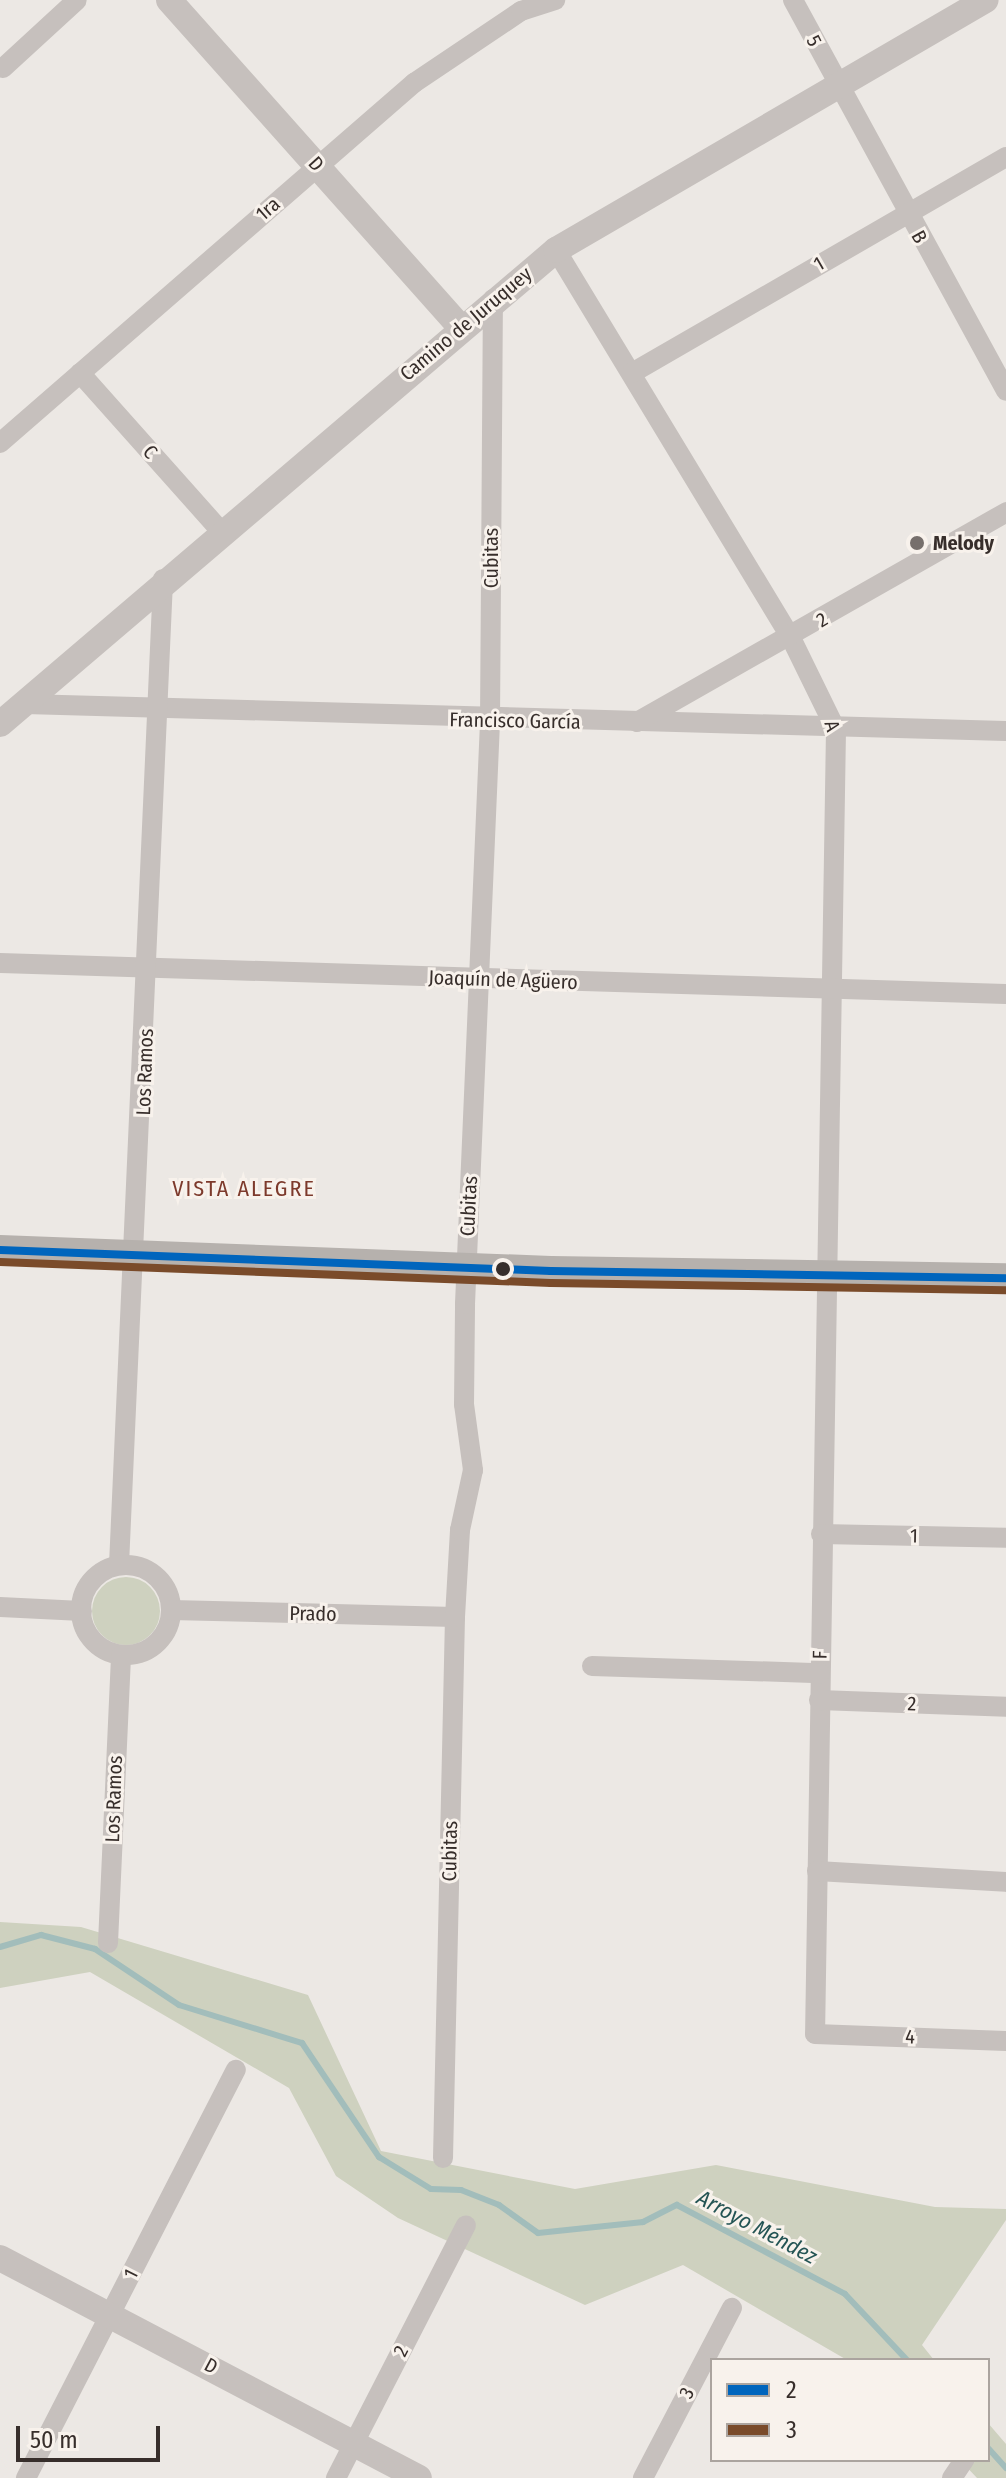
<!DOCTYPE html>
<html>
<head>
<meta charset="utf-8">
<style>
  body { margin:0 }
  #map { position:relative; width:1006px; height:2478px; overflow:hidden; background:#ece8e4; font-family:"Fira Sans Condensed",sans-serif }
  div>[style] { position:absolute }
  .green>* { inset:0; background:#ced1bf }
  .round { border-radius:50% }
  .stream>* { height:6px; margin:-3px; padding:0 3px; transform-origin:3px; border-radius:3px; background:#a2bdbb }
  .minor>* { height:20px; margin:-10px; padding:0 10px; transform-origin:10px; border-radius:10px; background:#c6c0bd }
  .minor>.ring { margin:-10px; padding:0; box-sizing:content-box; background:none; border:20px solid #c6c0bd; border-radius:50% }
  .tertiary>* { height:26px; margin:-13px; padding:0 13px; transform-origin:13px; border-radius:13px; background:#c6c0bd }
  .secondary>* { height:30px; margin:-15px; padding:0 15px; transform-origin:15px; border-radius:15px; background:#b6b1ad }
  .bus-1>* { height:8px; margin:-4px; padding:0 4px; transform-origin:4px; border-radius:4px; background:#0065bd }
  .bus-2>* { height:8px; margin:-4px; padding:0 4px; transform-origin:4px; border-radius:4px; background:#7a4b2a }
  .dots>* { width:22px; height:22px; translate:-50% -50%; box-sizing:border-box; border:4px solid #f8f2ec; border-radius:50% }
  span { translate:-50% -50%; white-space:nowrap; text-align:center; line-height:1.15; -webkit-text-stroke:6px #f8f2ec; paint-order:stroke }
  .street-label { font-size:20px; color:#372e2b }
  .poi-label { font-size:20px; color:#372e2b; font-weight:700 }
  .left { translate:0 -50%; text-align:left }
  .neighbourhood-label { font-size:22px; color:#7d3a2c; letter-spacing:2px }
  .water-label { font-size:22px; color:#245454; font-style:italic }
  .legend { position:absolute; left:710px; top:2358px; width:280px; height:104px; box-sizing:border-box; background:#f8f2ec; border:2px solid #aba49f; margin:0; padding:10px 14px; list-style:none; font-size:24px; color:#372e2b }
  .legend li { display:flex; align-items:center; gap:16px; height:40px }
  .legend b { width:40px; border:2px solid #aba49f }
  .scale { position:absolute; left:16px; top:2426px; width:144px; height:36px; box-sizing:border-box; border:4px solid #372e2b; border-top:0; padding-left:10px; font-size:24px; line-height:28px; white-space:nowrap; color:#372e2b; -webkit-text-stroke:6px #f8f2ec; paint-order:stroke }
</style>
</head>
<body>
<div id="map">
  <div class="green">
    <i class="round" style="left:92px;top:1577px;width:68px;height:68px"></i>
    <i style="clip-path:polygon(0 1922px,81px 1927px,308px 1995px,381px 2151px,575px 2189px,716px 2165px,935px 2207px,1006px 2209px,1006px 2220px,922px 2345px,934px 2360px,847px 2360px,683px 2265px,585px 2305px,398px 2218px,336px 2176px,289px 2088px,90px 1972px,0 1988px)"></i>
    <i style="clip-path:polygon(988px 2423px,1006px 2444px,1006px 2478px,977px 2478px,960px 2460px,988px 2460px)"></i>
  </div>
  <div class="stream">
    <i style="left:0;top:1947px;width:43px;rotate:-16.3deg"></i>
    <i style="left:41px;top:1935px;width:56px;rotate:14.5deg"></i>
    <i style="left:95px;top:1949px;width:101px;rotate:33.7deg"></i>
    <i style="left:179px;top:2005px;width:129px;rotate:17.2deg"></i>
    <i style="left:302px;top:2043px;width:138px;rotate:56deg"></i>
    <i style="left:379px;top:2157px;width:61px;rotate:31.6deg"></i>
    <i style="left:431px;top:2189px;width:30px;rotate:2deg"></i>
    <i style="left:461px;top:2190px;width:41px;rotate:21.5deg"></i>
    <i style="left:499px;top:2205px;width:48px;rotate:35.7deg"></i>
    <i style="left:538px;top:2233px;width:106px;rotate:-6deg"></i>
    <i style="left:643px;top:2222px;width:38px;rotate:-27deg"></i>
    <i style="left:677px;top:2205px;width:190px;rotate:27.9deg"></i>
    <i style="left:845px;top:2294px;width:91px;rotate:46.8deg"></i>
    <i style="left:988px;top:2448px;width:27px;rotate:48deg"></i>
  </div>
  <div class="minor">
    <i style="left:793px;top:0;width:445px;rotate:61.4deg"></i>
    <i style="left:3px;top:68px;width:100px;rotate:-42.6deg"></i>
    <i style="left:556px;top:250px;width:454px;rotate:58.8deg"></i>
    <i style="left:791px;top:638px;width:102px;rotate:63.9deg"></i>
    <i style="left:836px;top:730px;width:1304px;rotate:90.92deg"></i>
    <i style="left:815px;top:2034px;width:191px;rotate:2.1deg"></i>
    <i style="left:80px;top:373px;width:212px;rotate:48.3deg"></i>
    <i style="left:632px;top:373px;width:432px;rotate:-30deg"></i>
    <i style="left:0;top:443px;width:549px;rotate:-41.01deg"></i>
    <i style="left:414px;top:83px;width:129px;rotate:-33.9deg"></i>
    <i style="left:521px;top:11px;width:36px;rotate:-18deg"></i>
    <i style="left:25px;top:704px;width:981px;rotate:1.58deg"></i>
    <i style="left:637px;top:722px;width:425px;rotate:-29.6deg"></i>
    <i style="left:0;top:963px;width:1006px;rotate:1.77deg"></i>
    <i style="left:821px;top:1534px;width:185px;rotate:1.2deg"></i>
    <i style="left:119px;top:1565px;width:987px;rotate:-87.44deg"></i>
    <i class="ring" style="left:81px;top:1565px;width:70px;height:70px"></i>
    <i style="left:0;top:1607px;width:82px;rotate:2.8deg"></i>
    <i style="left:171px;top:1610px;width:284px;rotate:1.4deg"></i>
    <i style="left:592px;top:1666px;width:228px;rotate:1.8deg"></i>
    <i style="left:819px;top:1700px;width:187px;rotate:2.1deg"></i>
    <i style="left:817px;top:1871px;width:189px;rotate:3.3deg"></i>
    <i style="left:108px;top:1943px;width:288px;rotate:-87.4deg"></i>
    <i style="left:443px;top:2158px;width:541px;rotate:-88.73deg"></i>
    <i style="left:455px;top:1617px;width:87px;rotate:-86.7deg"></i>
    <i style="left:460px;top:1530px;width:61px;rotate:-77.8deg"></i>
    <i style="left:473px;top:1470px;width:67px;rotate:-97.8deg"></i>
    <i style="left:464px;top:1404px;width:100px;rotate:-89.4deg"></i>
    <i style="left:465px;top:1304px;width:584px;rotate:-87.54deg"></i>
    <i style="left:490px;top:721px;width:422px;rotate:-89.6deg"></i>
    <i style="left:26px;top:2478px;width:459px;rotate:-62.8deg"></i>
    <i style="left:336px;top:2478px;width:284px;rotate:-62.8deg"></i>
    <i style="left:643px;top:2478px;width:192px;rotate:-62.4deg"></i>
    <i style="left:952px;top:2478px;width:22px;rotate:-56deg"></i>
  </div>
  <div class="tertiary">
    <i style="left:169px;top:0;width:439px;rotate:48.3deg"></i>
    <i style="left:0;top:724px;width:731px;rotate:-40.45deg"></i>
    <i style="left:556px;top:250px;width:497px;rotate:-30.2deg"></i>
    <i style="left:0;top:2258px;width:473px;rotate:27.7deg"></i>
  </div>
  <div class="secondary">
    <i style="left:0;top:1250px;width:551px;rotate:2.18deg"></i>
    <i style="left:551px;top:1271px;width:455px;rotate:0.9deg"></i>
  </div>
  <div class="bus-1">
    <i style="left:0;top:1250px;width:551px;rotate:2.18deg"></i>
    <i style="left:551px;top:1271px;width:455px;rotate:0.9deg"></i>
  </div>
  <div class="bus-2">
    <i style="left:0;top:1262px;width:551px;rotate:2.18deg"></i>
    <i style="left:551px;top:1283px;width:455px;rotate:0.9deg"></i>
  </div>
  <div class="dots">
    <i style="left:917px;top:543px;background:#766f6c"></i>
    <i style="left:503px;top:1269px;background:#372e2b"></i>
  </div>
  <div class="street-label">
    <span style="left:814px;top:41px;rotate:63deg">5</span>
    <span style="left:316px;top:164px;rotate:48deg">D</span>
    <span style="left:268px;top:209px;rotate:-41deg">1ra</span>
    <span style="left:919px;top:237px;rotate:61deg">B</span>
    <span style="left:819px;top:264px;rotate:-30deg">1</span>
    <span style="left:466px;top:324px;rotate:-40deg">Camino de Juruquey</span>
    <span style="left:150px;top:452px;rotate:48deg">C</span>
    <span style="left:491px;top:558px;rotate:-90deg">Cubitas</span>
    <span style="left:822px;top:620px;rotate:-30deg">2</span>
    <span style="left:515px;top:721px;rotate:1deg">Francisco García</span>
    <span style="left:832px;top:726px;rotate:73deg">A</span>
    <span style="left:503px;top:980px;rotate:2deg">Joaquín de Agüero</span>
    <span style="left:145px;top:1072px;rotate:-88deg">Los Ramos</span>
    <span style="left:469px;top:1206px;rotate:-87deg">Cubitas</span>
    <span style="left:914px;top:1536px;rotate:1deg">1</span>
    <span style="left:313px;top:1614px;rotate:1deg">Prado</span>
    <span style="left:820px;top:1655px;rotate:-89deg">F</span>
    <span style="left:912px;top:1704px;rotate:2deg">2</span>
    <span style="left:114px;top:1799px;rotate:-88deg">Los Ramos</span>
    <span style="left:450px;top:1851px;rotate:-89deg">Cubitas</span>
    <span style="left:910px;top:2037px;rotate:2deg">4</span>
    <span style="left:131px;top:2274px;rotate:-63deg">1</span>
    <span style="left:401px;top:2351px;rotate:-63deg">2</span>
    <span style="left:211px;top:2366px;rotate:28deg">D</span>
    <span style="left:687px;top:2393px;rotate:-62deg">3</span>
  </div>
  <div class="poi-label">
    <span class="left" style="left:933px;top:543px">Melody</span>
  </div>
  <div class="neighbourhood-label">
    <span style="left:244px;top:1189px">VISTA ALEGRE</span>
  </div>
  <div class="water-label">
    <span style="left:757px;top:2227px;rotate:28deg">Arroyo Méndez</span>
  </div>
  <ul class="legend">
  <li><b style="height:10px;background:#0065bd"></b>2</li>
  <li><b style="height:10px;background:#7a4b2a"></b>3</li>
  </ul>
  <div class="scale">50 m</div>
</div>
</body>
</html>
